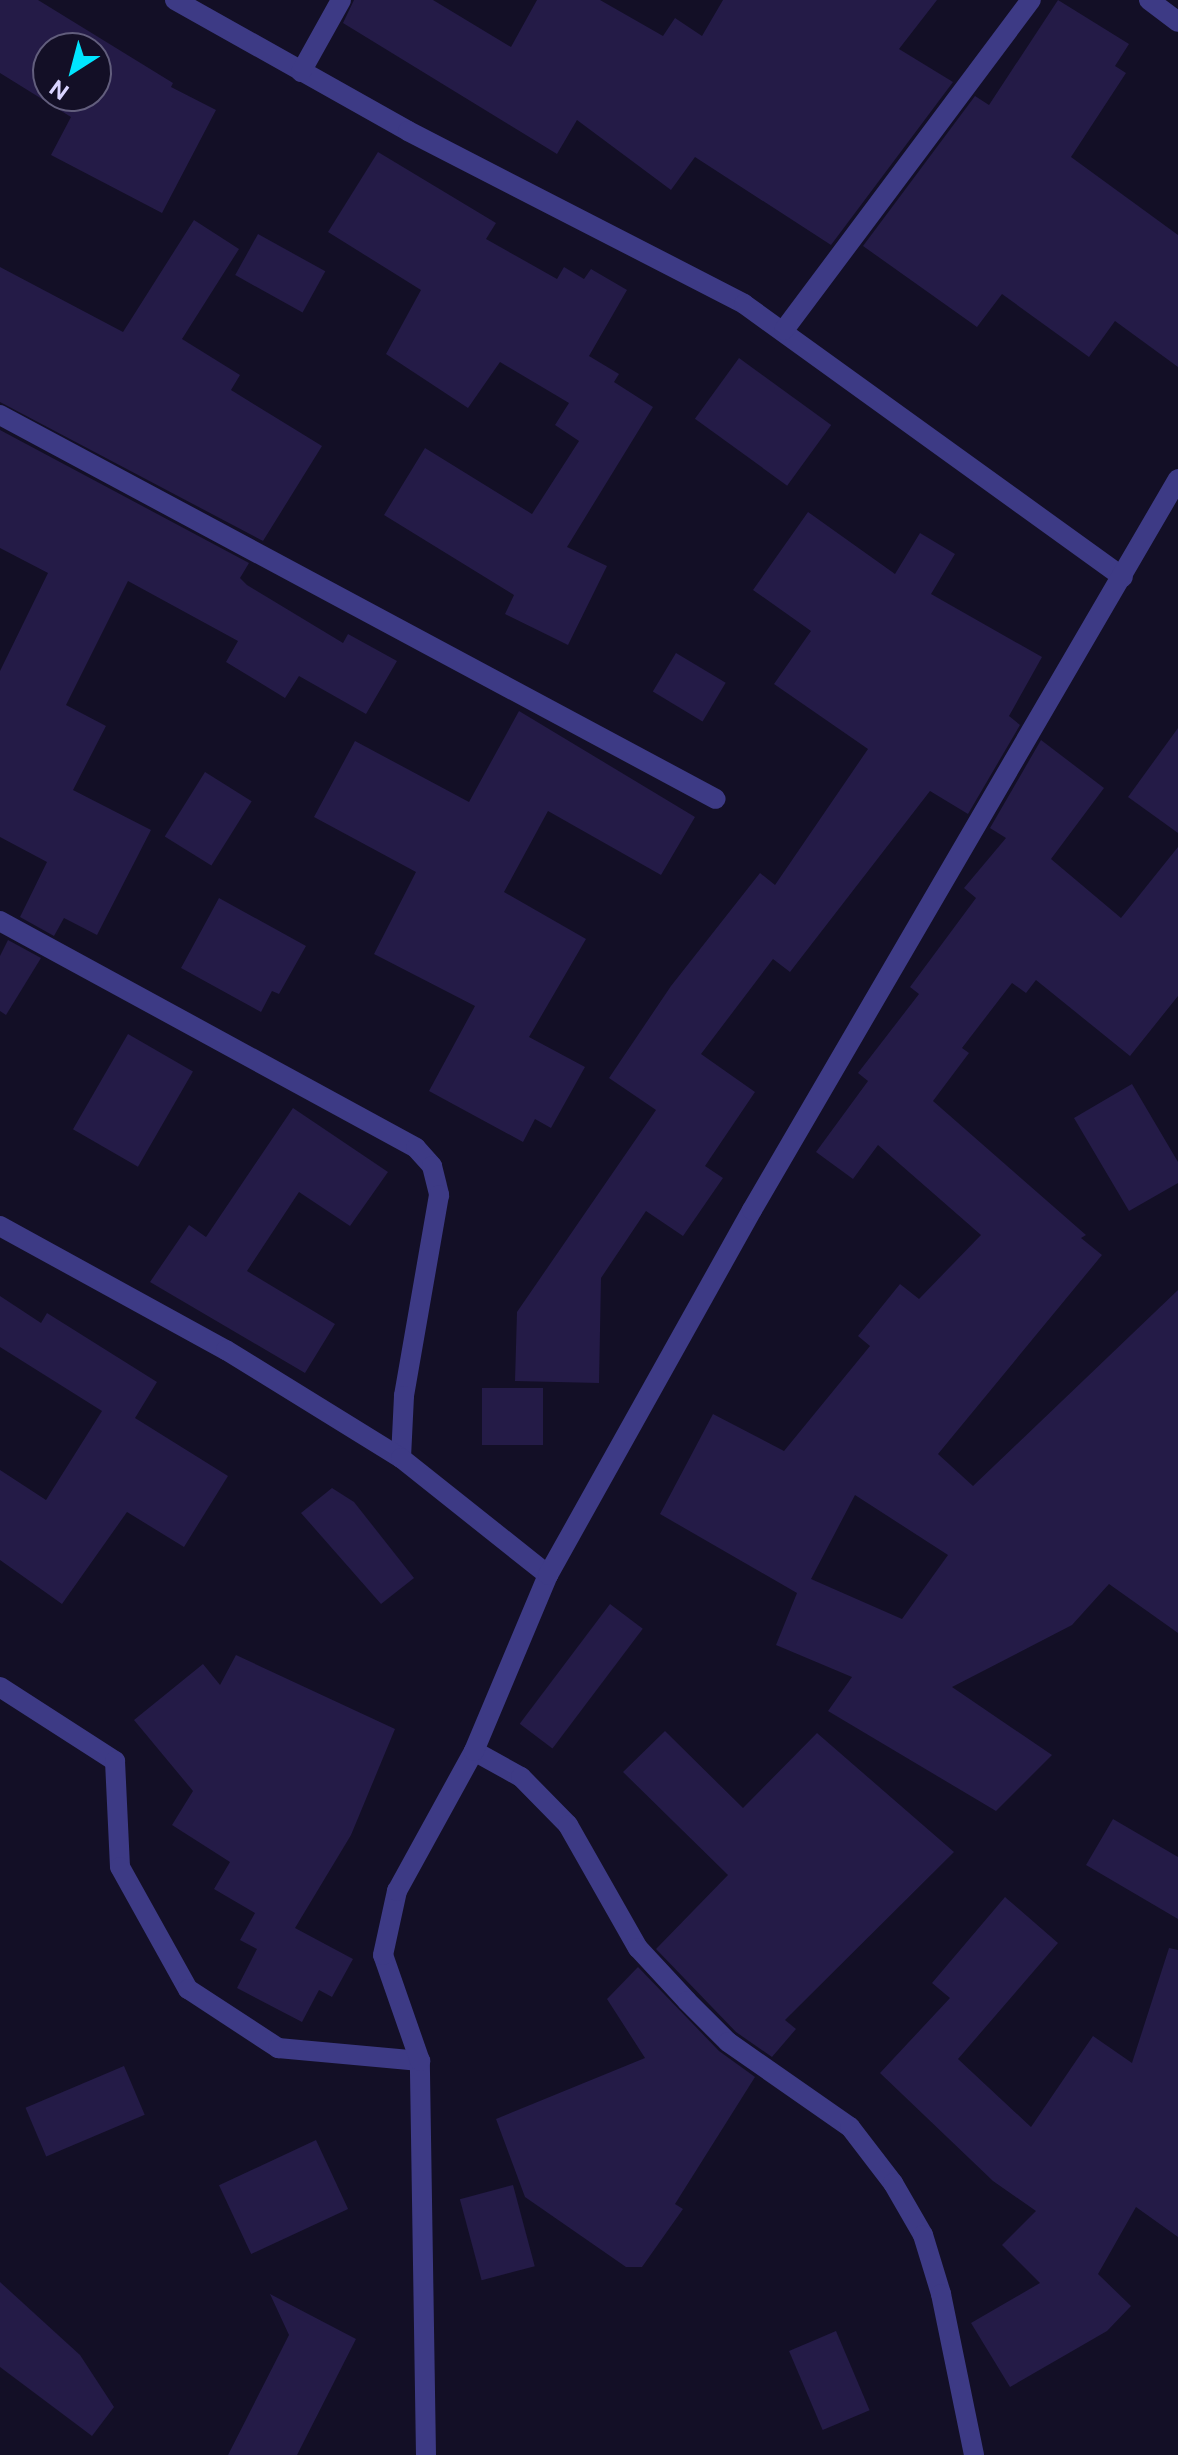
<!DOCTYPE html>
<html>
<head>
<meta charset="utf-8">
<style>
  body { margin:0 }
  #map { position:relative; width:1178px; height:2455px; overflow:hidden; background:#130f26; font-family:"Public Sans",sans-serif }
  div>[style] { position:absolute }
  .building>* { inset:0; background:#241b47; transform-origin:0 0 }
  .street>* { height:20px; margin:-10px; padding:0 10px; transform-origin:10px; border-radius:10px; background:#3d3a85 }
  span { translate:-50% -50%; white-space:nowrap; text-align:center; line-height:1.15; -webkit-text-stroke:6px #130f26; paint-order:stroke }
  .north { position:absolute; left:32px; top:32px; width:80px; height:80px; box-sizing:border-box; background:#130f26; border:2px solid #625e7d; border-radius:50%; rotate:216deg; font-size:22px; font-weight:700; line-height:32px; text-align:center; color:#d9d4ff }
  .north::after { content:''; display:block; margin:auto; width:28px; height:36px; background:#00e5ff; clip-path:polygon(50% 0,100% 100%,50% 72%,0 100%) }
</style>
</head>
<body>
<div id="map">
  <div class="building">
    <i style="clip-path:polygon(evenodd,0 0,38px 0,173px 83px,171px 87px,216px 110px,162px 213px,51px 155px,71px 117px,0 73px,0 0,48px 48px,96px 48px,96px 96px,48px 96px,48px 48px)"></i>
    <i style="clip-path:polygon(354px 0,433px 0,511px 47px,537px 0,600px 0,663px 36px,675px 18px,702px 36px,723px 0,937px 0,899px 49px,953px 82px,831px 245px,695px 157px,671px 190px,577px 120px,557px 154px,343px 23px)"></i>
    <i style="clip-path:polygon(1058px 0,1129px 44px,1115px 66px,1126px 73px,1071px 157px,1178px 235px,1178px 367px,1115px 321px,1089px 357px,1002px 294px,977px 327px,863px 246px,975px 96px,989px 105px)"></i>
    <i style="clip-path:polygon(378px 152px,496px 223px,486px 239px,557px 279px,564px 267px,584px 279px,591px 269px,627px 290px,589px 356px,619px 374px,614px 382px,653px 407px,567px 547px,607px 566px,568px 645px,505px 614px,514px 595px,384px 515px,425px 448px,532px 514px,579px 441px,555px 425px,569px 403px,500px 362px,468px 408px,386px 354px,421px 290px,328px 232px)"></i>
    <i style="clip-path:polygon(194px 220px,239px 249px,182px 339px,240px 375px,231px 390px,322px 446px,263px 541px,0 402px,0 267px,123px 332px)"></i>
    <i style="left:258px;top:234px;width:77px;height:47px;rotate:29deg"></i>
    <i style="left:739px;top:358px;width:114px;height:75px;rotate:36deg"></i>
    <i style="clip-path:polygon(0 430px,249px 563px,240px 578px,247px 585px,343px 643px,348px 634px,397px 661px,366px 714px,299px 676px,285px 698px,226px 662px,238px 641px,128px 581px,66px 705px,106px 726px,73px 790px,151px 830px,97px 935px,64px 918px,54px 936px,20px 917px,47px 862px,0 837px,0 671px,48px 573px,0 548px)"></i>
    <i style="clip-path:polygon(808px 512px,895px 574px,920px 533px,955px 554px,931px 594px,1042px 657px,1009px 716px,1020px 725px,968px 814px,930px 791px,790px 972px,773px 959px,701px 1054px,755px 1092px,705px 1166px,723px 1178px,683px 1236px,646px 1211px,601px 1278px,599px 1383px,515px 1381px,517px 1312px,656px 1110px,609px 1078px,671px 986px,760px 873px,775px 885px,868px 749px,774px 684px,811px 631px,753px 590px)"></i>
    <i style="left:676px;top:653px;width:58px;height:45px;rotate:31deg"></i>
    <i style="clip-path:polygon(519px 711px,695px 817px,661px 875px,548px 811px,504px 892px,586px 939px,529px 1037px,585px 1067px,551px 1128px,535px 1119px,523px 1142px,429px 1091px,475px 1006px,374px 954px,416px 872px,314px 817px,355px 741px,469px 802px)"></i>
    <i style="clip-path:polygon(1178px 728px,1178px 833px,1128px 797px)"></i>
    <i style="clip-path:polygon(evenodd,1041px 740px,1104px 788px,1051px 859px,1121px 918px,1178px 847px,1178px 996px,1130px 1056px,1036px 980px,1026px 993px,1012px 983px,962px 1048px,969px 1053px,933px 1101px,1086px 1235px,1081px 1238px,1102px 1255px,938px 1454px,973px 1486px,1178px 1290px,1178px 1633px,1109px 1584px,1072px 1625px,952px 1687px,1052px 1755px,996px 1811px,828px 1711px,852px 1677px,776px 1645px,797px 1593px,660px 1514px,713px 1414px,784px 1451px,870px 1346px,858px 1336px,900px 1284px,919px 1299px,981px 1235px,878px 1145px,853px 1179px,816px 1152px,868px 1081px,858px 1073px,919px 994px,910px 987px,976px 898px,964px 888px,1006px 838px,990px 828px,1041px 740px,855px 1495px,948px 1555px,902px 1619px,811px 1579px,855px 1495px)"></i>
    <i style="left:205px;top:772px;width:55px;height:76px;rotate:32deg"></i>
    <i style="clip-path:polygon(219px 898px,306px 946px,279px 994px,272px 991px,261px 1012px,181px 968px)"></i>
    <i style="clip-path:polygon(8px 940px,41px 958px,6px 1015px,0 1011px,0 956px)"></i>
    <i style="left:128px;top:1034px;width:75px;height:110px;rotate:30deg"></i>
    <i style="clip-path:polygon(1132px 1084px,1178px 1162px,1178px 1183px,1129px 1211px,1074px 1118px)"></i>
    <i style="clip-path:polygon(293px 1108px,388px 1172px,350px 1226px,299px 1192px,247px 1271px,335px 1324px,305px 1373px,150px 1282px,189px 1225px,206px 1237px)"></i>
    <i style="clip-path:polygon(0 1296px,41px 1323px,47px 1313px,157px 1382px,135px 1418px,228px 1476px,184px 1547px,127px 1512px,62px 1604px,0 1560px,0 1470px,46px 1500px,102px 1411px,0 1347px)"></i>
    <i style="left:482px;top:1388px;width:61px;height:57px"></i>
    <i style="clip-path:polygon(332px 1488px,354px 1502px,414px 1578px,381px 1604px,301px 1513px)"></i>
    <i style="left:610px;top:1604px;width:41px;height:150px;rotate:37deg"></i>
    <i style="clip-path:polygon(236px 1655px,395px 1729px,351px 1835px,295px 1928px,353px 1959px,332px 1997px,319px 1990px,302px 2022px,237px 1988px,257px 1949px,240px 1940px,255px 1913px,214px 1889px,230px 1862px,172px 1825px,193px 1791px,134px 1720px,203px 1664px,220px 1685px)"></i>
    <i style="clip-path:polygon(665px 1731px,743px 1808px,817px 1733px,954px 1852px,785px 2020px,796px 2029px,772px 2057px,736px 2032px,656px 1949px,728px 1875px,623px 1772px)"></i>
    <i style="clip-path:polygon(1113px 1819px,1178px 1857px,1178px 1919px,1086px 1865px)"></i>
    <i style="clip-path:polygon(1005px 1897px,1058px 1943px,958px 2059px,1031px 2127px,1093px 2036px,1132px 2063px,1169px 1948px,1178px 1950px,1178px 2237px,1136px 2207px,1098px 2274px,1131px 2306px,1107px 2331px,1010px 2387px,971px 2323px,1040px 2283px,1002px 2245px,1036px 2211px,993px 2181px,880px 2073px,950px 1998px,932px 1983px)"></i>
    <i style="clip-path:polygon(638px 1967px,719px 2051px,755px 2077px,675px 2204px,683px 2209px,642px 2267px,626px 2267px,525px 2197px,496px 2119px,645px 2058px,607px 1999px)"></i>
    <i style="left:124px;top:2066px;width:53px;height:107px;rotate:67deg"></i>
    <i style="left:316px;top:2140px;width:76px;height:107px;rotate:65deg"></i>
    <i style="left:513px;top:2185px;width:84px;height:55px;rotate:75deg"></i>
    <i style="clip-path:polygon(0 2282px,80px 2355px,114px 2407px,92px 2436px,0 2367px)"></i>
    <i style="clip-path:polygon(270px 2294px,356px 2339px,297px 2455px,228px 2455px,289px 2335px)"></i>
    <i style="left:836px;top:2331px;width:86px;height:51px;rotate:67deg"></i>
  </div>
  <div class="street">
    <i style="left:175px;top:0;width:267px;rotate:29.3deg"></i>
    <i style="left:408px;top:131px;width:378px;rotate:27.2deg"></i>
    <i style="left:744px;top:304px;width:467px;rotate:35.8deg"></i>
    <i style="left:1149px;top:0;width:36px;rotate:37deg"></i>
    <i style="left:301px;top:72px;width:82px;rotate:-60.9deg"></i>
    <i style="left:784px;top:330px;width:412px;rotate:-53.2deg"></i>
    <i style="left:0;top:415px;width:812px;rotate:28.21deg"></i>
    <i style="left:0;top:921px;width:474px;rotate:28.6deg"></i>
    <i style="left:416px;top:1148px;width:24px;rotate:48deg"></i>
    <i style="left:432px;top:1166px;width:30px;rotate:76deg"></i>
    <i style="left:439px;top:1195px;width:204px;rotate:99.9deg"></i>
    <i style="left:404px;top:1396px;width:62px;rotate:92.8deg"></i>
    <i style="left:0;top:1226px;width:258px;rotate:28.8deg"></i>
    <i style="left:226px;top:1350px;width:206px;rotate:31.7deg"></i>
    <i style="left:401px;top:1458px;width:188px;rotate:38.5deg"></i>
    <i style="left:0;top:1687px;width:137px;rotate:32.8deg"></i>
    <i style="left:115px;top:1761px;width:106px;rotate:87.3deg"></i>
    <i style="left:120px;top:1867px;width:140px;rotate:60.9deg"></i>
    <i style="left:188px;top:1989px;width:108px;rotate:33.2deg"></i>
    <i style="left:278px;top:2048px;width:143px;rotate:5.2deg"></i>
    <i style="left:474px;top:1751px;width:54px;rotate:29deg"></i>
    <i style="left:521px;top:1777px;width:67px;rotate:45.6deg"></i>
    <i style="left:568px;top:1825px;width:142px;rotate:60.4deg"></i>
    <i style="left:638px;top:1948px;width:72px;rotate:47.2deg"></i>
    <i style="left:687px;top:2001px;width:58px;rotate:45deg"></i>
    <i style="left:728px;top:2042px;width:149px;rotate:34.9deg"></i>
    <i style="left:850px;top:2127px;width:71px;rotate:52.5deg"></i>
    <i style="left:893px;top:2183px;width:60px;rotate:60deg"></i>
    <i style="left:923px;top:2235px;width:62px;rotate:73deg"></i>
    <i style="left:941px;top:2294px;width:164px;rotate:78.4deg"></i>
    <i style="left:426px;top:2455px;width:394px;rotate:-90.9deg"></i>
    <i style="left:420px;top:2061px;width:112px;rotate:-109.2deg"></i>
    <i style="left:383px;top:1955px;width:66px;rotate:-77.7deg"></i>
    <i style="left:397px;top:1891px;width:160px;rotate:-61.2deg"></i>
    <i style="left:474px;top:1751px;width:191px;rotate:-67.2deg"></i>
    <i style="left:548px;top:1575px;width:418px;rotate:-60.8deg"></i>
    <i style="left:752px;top:1210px;width:846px;rotate:-59.77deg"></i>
  </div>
  <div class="north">N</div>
</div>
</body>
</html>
